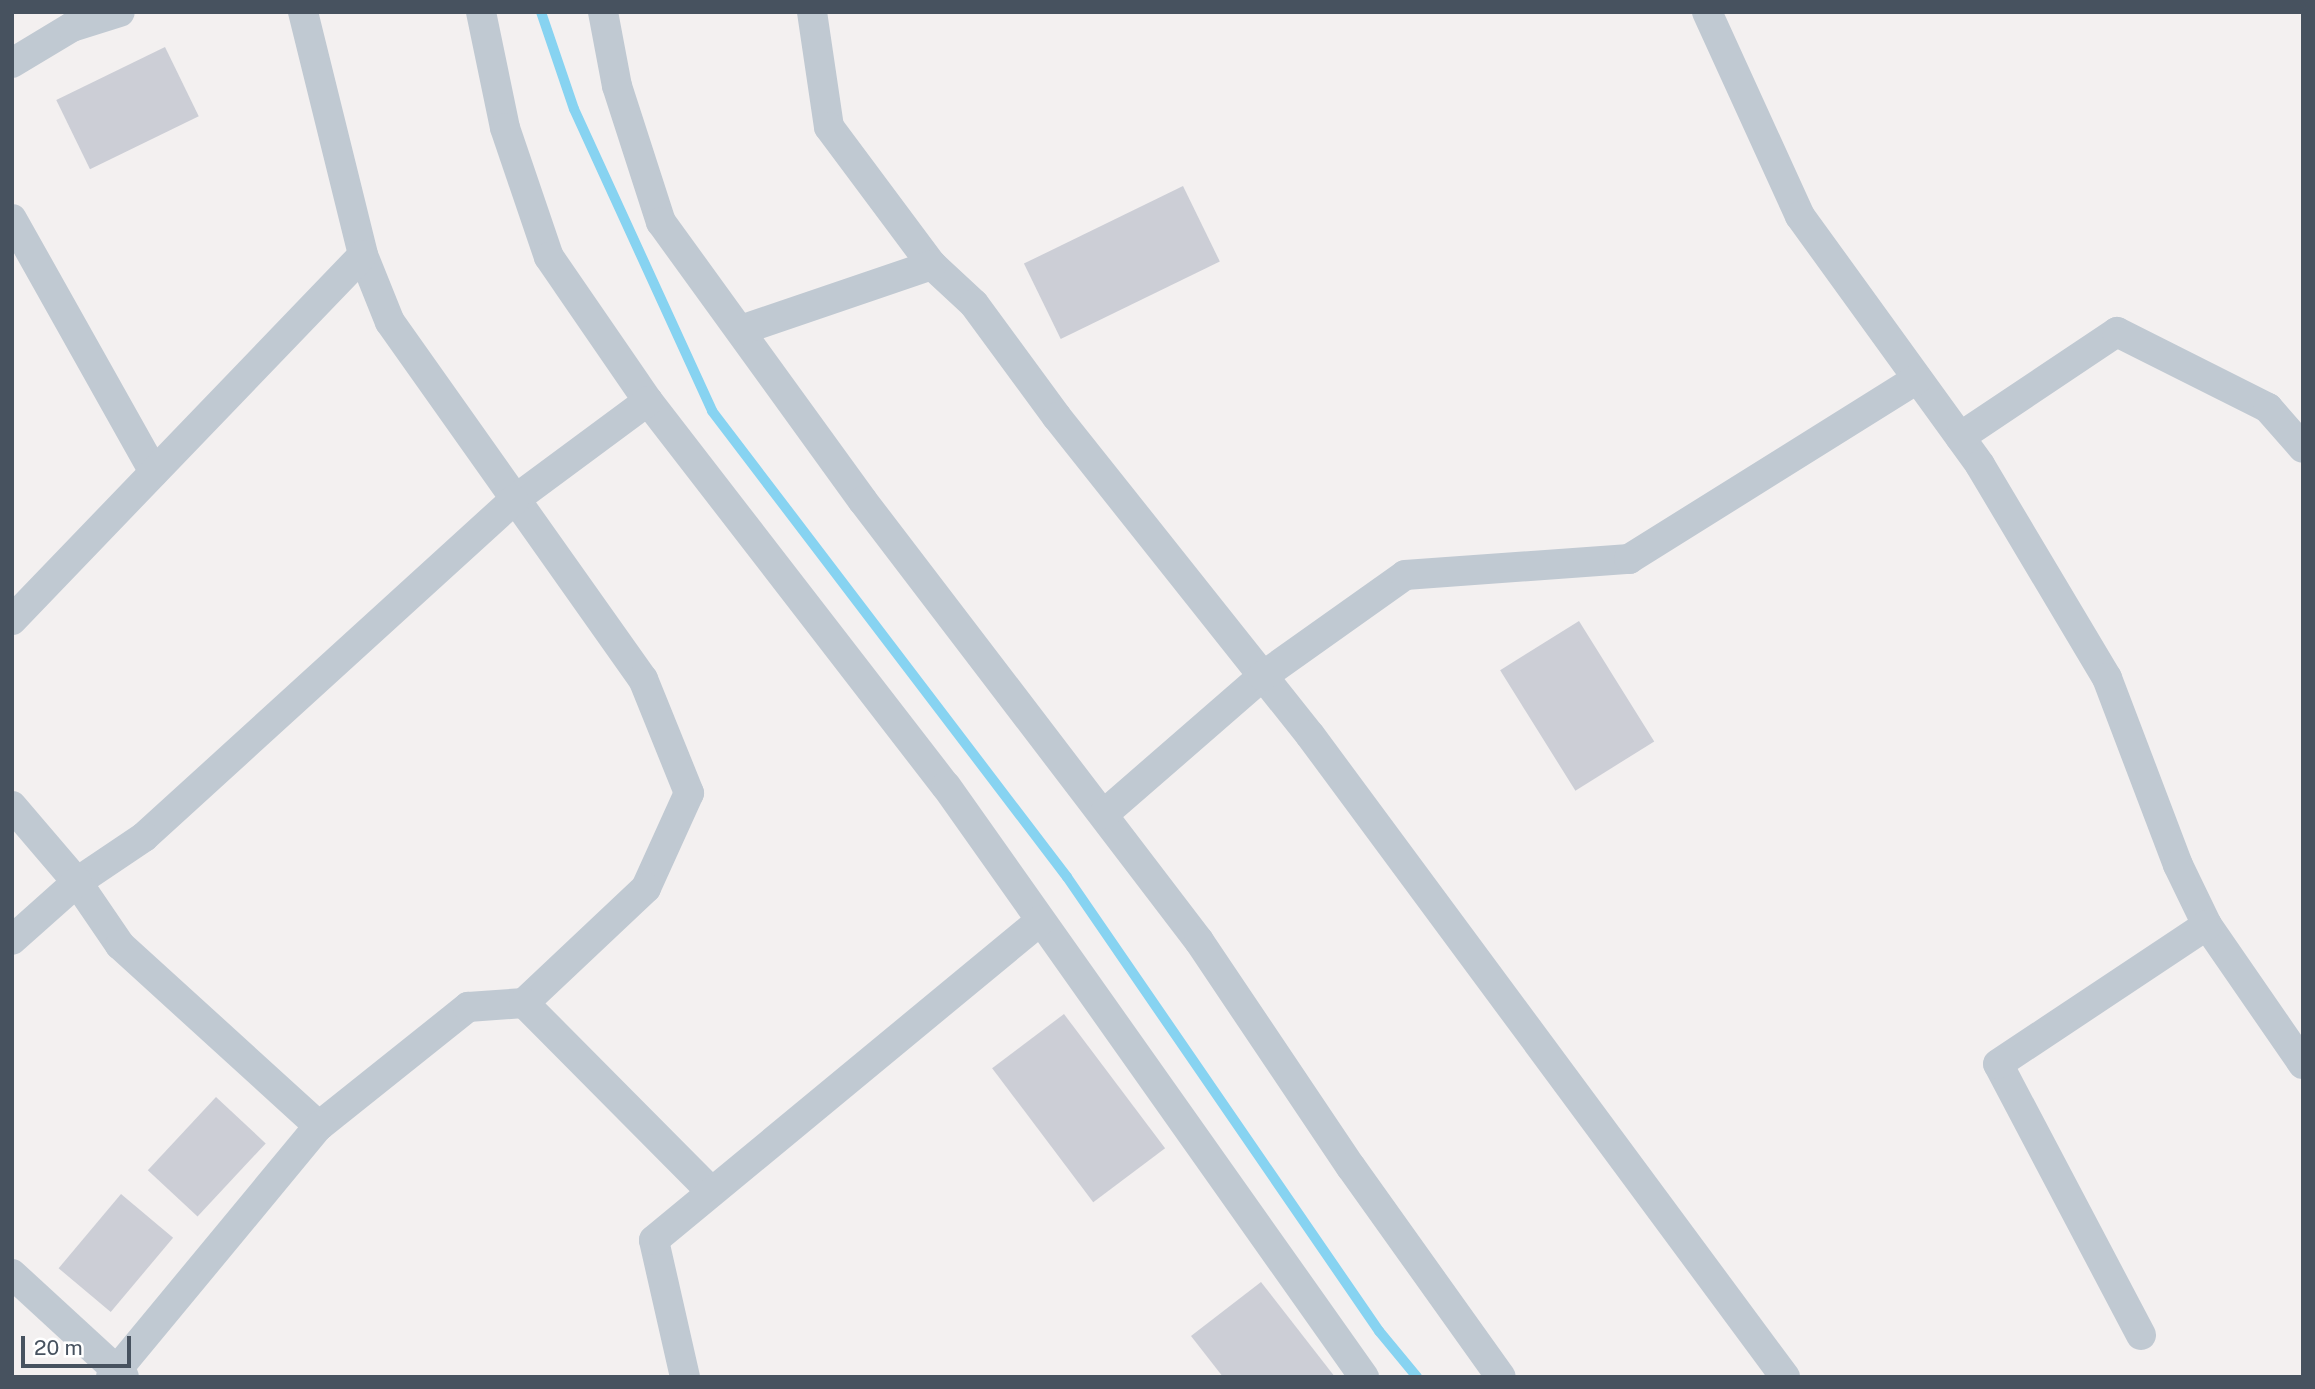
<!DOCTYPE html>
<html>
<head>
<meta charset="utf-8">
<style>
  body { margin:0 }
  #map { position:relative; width:2315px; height:1389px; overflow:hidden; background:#f3f0f0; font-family:"Public Sans",sans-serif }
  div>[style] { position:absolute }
  .stream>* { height:10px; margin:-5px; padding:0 5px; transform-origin:5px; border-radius:5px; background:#87d3f1 }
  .building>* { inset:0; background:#ccced6; transform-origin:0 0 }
  .street>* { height:30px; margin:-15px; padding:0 15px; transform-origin:15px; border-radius:15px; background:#c0c9d2 }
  span { translate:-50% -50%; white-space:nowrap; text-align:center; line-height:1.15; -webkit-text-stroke:7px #fff; paint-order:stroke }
  .frame { position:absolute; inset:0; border:14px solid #47525f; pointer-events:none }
  .scale { position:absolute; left:21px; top:1336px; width:110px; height:32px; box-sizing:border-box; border:4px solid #47525f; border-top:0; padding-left:9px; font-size:21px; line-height:24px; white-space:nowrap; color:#47525f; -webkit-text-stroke:5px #fff; paint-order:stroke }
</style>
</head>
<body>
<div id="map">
  <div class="stream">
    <i style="left:541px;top:12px;width:102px;rotate:71.2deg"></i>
    <i style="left:574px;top:109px;width:332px;rotate:65.4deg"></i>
    <i style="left:712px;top:411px;width:586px;rotate:52.7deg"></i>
    <i style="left:1067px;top:877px;width:551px;rotate:55.5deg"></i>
    <i style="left:1379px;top:1331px;width:60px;rotate:50.4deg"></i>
  </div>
  <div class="building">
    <i style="left:165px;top:47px;width:77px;height:121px;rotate:64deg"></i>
    <i style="left:1183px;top:186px;width:84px;height:177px;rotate:64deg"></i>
    <i style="left:1579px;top:621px;width:142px;height:93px;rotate:58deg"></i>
    <i style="left:1064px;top:1014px;width:168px;height:90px;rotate:53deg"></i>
    <i style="left:216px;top:1097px;width:68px;height:100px;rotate:43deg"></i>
    <i style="left:121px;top:1194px;width:68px;height:97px;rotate:40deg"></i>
    <i style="clip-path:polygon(1261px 1282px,1335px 1377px,1223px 1377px,1191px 1336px)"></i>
  </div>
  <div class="street">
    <i style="left:303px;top:12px;width:250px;rotate:76.1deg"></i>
    <i style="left:363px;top:255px;width:72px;rotate:68.1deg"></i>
    <i style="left:390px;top:322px;width:438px;rotate:54.7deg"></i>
    <i style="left:643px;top:679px;width:123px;rotate:68deg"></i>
    <i style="left:689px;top:793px;width:104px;rotate:114.4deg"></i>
    <i style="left:646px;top:888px;width:168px;rotate:136.7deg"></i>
    <i style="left:481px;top:12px;width:118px;rotate:78.3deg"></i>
    <i style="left:505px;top:128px;width:136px;rotate:71.2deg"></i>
    <i style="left:549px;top:257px;width:175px;rotate:55.5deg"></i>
    <i style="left:648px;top:401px;width:487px;rotate:52.3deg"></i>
    <i style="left:946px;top:786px;width:724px;rotate:54.73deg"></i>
    <i style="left:603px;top:12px;width:75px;rotate:79.3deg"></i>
    <i style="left:617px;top:86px;width:143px;rotate:72.1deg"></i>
    <i style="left:661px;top:222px;width:344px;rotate:54.1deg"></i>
    <i style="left:863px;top:501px;width:554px;rotate:52.63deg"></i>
    <i style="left:1199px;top:941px;width:272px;rotate:56.1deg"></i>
    <i style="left:1351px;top:1167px;width:258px;rotate:54.5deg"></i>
    <i style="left:812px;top:12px;width:116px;rotate:81.6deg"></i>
    <i style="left:829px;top:127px;width:172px;rotate:53.3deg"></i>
    <i style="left:932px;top:265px;width:57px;rotate:42.9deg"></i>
    <i style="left:974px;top:304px;width:140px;rotate:53.7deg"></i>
    <i style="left:1057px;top:417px;width:406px;rotate:51.5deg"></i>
    <i style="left:1310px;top:735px;width:799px;rotate:53.5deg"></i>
    <i style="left:1707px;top:12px;width:224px;rotate:65.5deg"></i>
    <i style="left:1800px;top:216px;width:307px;rotate:54.1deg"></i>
    <i style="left:1980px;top:465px;width:248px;rotate:59.2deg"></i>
    <i style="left:2107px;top:678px;width:200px;rotate:69.2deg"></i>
    <i style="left:2178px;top:865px;width:67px;rotate:64.2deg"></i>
    <i style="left:2207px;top:925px;width:169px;rotate:55.4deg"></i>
    <i style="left:12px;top:63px;width:70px;rotate:-31deg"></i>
    <i style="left:72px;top:27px;width:50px;rotate:-17.4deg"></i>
    <i style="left:12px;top:219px;width:290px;rotate:60.7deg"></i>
    <i style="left:741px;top:330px;width:202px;rotate:-18.8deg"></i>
    <i style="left:648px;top:401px;width:167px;rotate:143.5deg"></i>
    <i style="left:514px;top:500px;width:500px;rotate:137.67deg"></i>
    <i style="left:144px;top:837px;width:81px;rotate:146.1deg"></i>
    <i style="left:77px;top:882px;width:76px;rotate:55.7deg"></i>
    <i style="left:120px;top:945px;width:269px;rotate:42.3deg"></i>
    <i style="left:319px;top:1126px;width:191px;rotate:-38.6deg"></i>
    <i style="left:468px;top:1007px;width:56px;rotate:-4.1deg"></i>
    <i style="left:524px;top:1003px;width:264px;rotate:45.2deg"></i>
    <i style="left:1960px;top:437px;width:189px;rotate:-33.8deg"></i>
    <i style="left:2117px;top:332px;width:169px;rotate:26.7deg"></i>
    <i style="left:2268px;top:408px;width:53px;rotate:48.8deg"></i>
    <i style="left:12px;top:620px;width:506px;rotate:-46.12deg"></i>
    <i style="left:12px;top:806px;width:100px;rotate:49.5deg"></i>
    <i style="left:77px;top:882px;width:87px;rotate:138.3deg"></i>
    <i style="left:1104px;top:814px;width:211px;rotate:-41deg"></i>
    <i style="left:1263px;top:676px;width:174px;rotate:-35.4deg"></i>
    <i style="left:1405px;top:575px;width:225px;rotate:-4.1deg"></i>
    <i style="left:1629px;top:559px;width:340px;rotate:-32deg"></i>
    <i style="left:12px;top:1274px;width:152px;rotate:42.6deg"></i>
    <i style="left:2141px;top:1335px;width:306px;rotate:-117.8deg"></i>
    <i style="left:1998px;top:1064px;width:251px;rotate:-33.6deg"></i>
    <i style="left:111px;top:1377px;width:326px;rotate:-50.4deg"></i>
    <i style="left:685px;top:1377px;width:140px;rotate:-102.8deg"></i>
    <i style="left:654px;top:1240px;width:501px;rotate:-39.57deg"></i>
  </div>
  <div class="frame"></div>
  <div class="scale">20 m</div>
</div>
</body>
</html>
